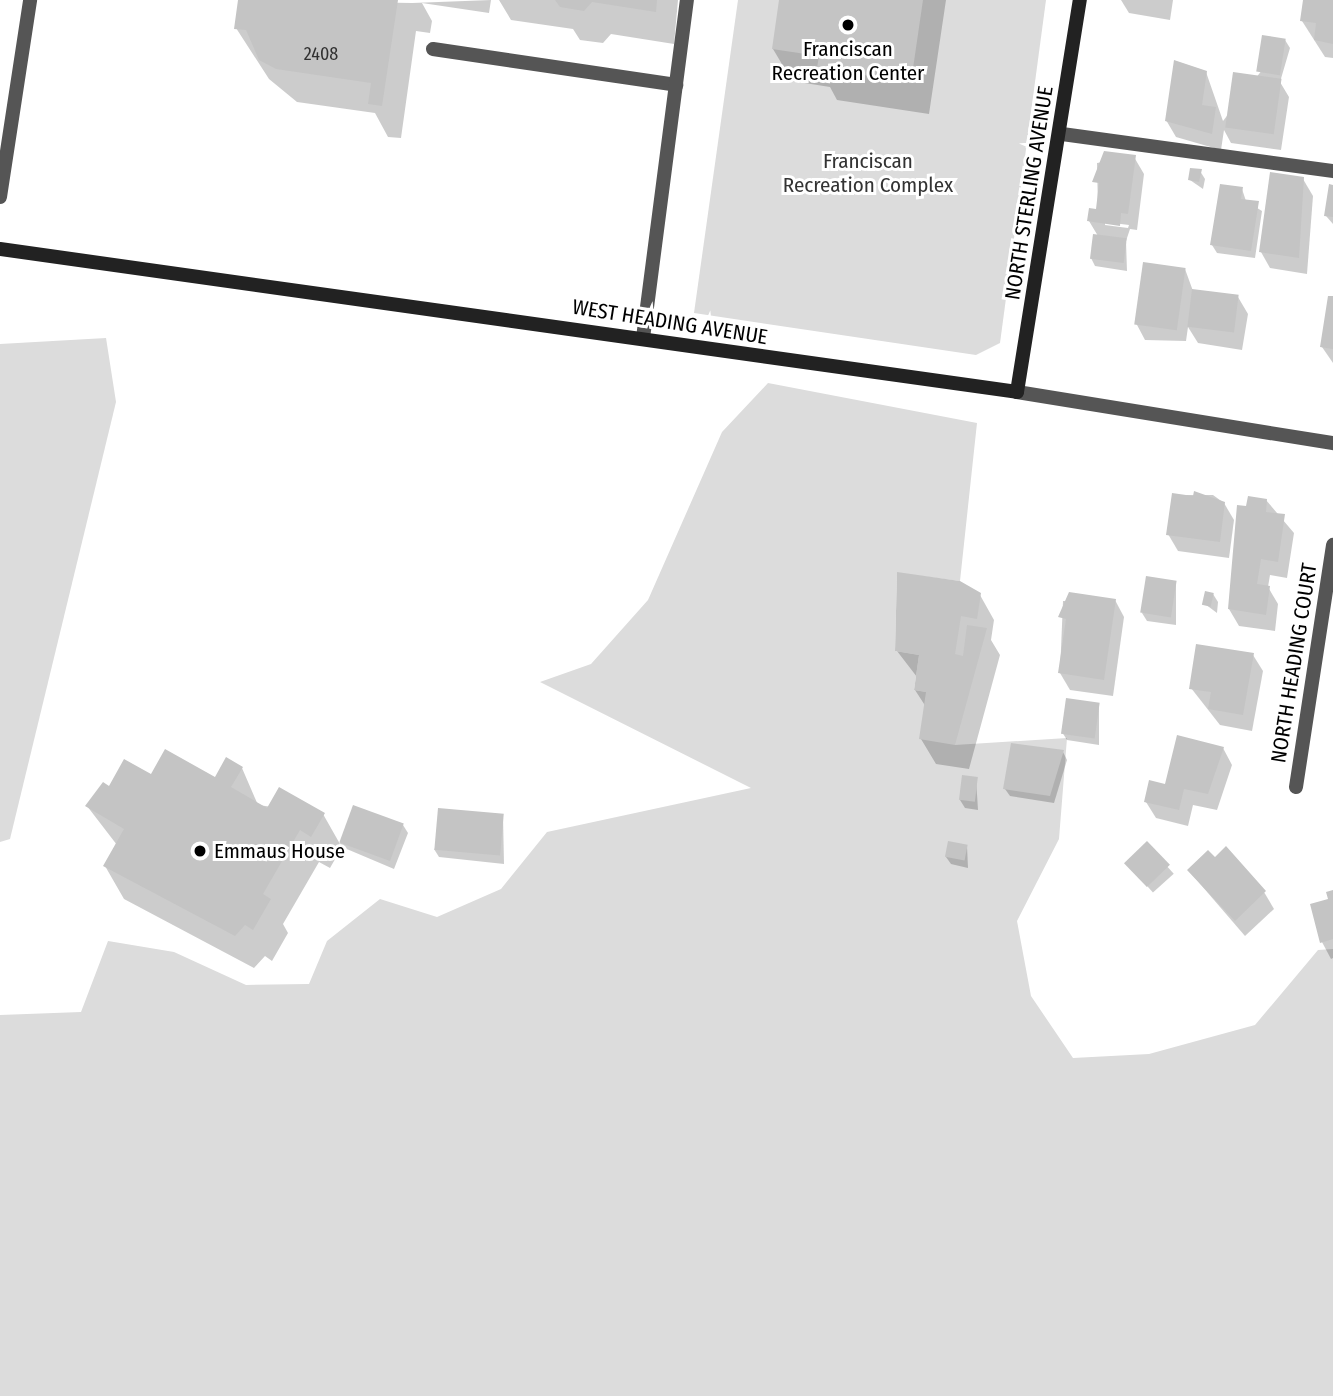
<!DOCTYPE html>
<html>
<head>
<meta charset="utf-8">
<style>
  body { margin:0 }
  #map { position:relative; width:1333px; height:1396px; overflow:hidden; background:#fff; font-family:"Fira Sans Condensed",sans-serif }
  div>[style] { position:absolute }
  .green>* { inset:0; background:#dcdcdc }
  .shadow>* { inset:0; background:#0003; transform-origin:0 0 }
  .building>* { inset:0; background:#c4c4c4; transform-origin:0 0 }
  .lane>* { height:14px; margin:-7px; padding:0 7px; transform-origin:7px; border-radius:7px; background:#555 }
  .street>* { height:14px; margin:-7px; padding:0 7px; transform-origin:7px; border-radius:7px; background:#555 }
  .secondary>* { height:14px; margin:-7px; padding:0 7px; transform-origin:7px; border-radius:7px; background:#222 }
  .dots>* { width:19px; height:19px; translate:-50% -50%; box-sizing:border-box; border:4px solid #fff; border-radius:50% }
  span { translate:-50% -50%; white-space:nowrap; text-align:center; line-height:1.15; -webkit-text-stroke:6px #fff; paint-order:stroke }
  .number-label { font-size:18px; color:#313131 }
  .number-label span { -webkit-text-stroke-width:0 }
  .poi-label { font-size:21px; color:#000 }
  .left { translate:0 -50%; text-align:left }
  .park-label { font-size:21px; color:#333 }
  .street-label { font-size:21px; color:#000 }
</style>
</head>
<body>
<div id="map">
  <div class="green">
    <i style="clip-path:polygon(738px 0,1046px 0,1000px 343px,976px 355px,694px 313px)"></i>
    <i style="clip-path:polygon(106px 338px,116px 402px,10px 839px,0 842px,0 344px)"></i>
    <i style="clip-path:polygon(768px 383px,977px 423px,960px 581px,897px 573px,895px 651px,919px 655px,914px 690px,926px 692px,955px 745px,1067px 738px,1059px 839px,1017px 921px,1031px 996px,1073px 1058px,1149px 1054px,1255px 1025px,1318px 950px,1333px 949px,1333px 1396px,0 1396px,0 1015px,81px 1012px,108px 941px,174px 952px,246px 985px,309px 984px,327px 941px,380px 899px,437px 917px,501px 889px,547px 832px,751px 788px,540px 682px,591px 664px,648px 600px,722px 432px)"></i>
  </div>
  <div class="shadow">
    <i style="clip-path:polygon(240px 0,412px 3px,491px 0,489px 13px,422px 3px,432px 21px,430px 33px,416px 31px,401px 138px,388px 137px,375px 113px,297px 102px,269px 79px,236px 28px)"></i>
    <i style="clip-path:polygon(499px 0,678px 0,674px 44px,611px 34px,603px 43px,580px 40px,573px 29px,511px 20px)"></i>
    <i style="clip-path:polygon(781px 0,946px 0,929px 114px,837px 100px,830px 87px,792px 81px,773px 49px)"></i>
    <i style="clip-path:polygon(1121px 0,1173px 0,1170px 20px,1129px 13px)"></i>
    <i style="clip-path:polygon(1305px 0,1333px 0,1333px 58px,1325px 57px,1302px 21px)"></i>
    <i style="clip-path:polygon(1285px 40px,1290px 48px,1280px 82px,1289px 97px,1281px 150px,1231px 143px,1224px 130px,1221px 150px,1176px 137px,1166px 120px,1206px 72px,1223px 121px)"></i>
    <i style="clip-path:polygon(evenodd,1134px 157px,1144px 174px,1137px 230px,1130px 229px,1126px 241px,1127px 271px,1095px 266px,1091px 258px,1098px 236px,1089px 221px,1098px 211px,1097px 163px,1134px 157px,1105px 222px,1129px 225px,1128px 228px,1105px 225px,1105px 222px)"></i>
    <i style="clip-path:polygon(1200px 171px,1205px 179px,1203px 189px,1190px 180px)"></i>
    <i style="clip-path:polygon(1303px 179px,1313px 196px,1307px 274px,1270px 268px,1261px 252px)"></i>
    <i style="clip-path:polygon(1333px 187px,1333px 224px,1326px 216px)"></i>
    <i style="clip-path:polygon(1242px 189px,1246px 201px,1262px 211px,1255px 258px,1217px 253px,1212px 245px)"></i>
    <i style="clip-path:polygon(1185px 269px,1193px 291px,1238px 297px,1248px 314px,1242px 350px,1198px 343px,1188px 327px,1186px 341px,1145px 340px,1136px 323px)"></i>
    <i style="clip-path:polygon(1333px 298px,1333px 363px,1322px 347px)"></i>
    <i style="clip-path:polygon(1174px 495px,1213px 495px,1224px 503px,1234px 520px,1229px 558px,1178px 551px,1168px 534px)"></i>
    <i style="clip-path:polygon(1266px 500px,1294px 533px,1287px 578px,1270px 575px,1268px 587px,1278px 604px,1275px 631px,1239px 626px,1229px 609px,1247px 508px)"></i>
    <i style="clip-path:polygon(1176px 583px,1176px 625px,1147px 621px,1142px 613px)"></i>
    <i style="clip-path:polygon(1213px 594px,1218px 602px,1217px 613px,1205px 604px)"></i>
    <i style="clip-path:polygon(980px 595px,994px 620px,991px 640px,1000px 655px,969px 769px,936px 764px,921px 739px,926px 707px,915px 690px,917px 677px,897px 651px)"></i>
    <i style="clip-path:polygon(1115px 600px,1124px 617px,1113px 696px,1070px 690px,1060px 673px,1063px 601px)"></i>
    <i style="clip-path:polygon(1253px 655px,1263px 671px,1252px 731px,1220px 725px,1191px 688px)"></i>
    <i style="clip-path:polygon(1099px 705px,1099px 745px,1067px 740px,1062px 732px)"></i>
    <i style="clip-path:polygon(1223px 748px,1232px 765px,1217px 810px,1193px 805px,1188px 826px,1156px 818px,1146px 802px)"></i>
    <i style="clip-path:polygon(1063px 752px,1067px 760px,1054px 803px,1010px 796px,1005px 789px)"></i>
    <i style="clip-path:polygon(242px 768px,258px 805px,323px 814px,340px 844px,354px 807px,403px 825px,408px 833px,394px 869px,342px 847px,330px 868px,319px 862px,283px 924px,288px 933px,272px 961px,265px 956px,254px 968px,124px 899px,105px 866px,117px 845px,87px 806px,109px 788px,151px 777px,215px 779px)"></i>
    <i style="clip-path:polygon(976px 779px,978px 810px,965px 808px,960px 800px)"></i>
    <i style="clip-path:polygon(503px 816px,504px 864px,439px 857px,434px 849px)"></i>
    <i style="left:1147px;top:844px;width:40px;height:28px;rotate:48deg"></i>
    <i style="clip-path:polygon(967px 846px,968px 868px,951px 864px,946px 857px)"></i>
    <i style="clip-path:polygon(1189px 871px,1264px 892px,1274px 909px,1245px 936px)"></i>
    <i style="clip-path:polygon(1333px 892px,1333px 958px,1331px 959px,1322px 942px)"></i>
  </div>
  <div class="building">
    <i style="clip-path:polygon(238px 0,398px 0,382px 106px,368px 104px,371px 83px,276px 69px,259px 60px,246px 30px,234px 29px)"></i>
    <i style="clip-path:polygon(555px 0,657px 0,656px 12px,592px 2px,584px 11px,560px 7px)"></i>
    <i style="clip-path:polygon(779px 0,923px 0,911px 82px,817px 68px,819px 56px,772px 49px)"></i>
    <i style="clip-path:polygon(1303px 0,1333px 0,1333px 44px,1314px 40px,1316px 23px,1300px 21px)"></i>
    <i style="left:1262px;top:35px;width:24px;height:37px;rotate:9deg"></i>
    <i style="clip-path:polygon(1174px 60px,1207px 71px,1202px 105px,1216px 107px,1212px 134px,1165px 121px)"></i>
    <i style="left:1233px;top:72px;width:49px;height:56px;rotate:8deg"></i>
    <i style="clip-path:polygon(1104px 151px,1136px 155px,1128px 214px,1121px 213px,1120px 226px,1087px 221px,1089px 208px,1096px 209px,1099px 183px,1092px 182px)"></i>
    <i style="clip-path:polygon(1190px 168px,1202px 169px,1199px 182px,1188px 180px)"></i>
    <i style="clip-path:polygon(1270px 172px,1304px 177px,1299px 258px,1259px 252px)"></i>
    <i style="clip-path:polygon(1220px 184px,1243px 187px,1241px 199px,1259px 201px,1251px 251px,1210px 245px)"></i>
    <i style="clip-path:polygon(1329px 184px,1333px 185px,1333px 217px,1324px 216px)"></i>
    <i style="left:1093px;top:234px;width:34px;height:25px;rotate:7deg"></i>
    <i style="left:1143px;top:262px;width:43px;height:63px;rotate:8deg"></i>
    <i style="left:1192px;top:289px;width:47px;height:38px;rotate:7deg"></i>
    <i style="clip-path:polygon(1328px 296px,1333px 296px,1333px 349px,1320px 347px)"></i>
    <i style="clip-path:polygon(1194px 491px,1225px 502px,1220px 542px,1166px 535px,1172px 493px,1193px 496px)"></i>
    <i style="clip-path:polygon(1248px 496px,1267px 499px,1266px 512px,1285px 514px,1278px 562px,1261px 559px,1257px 584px,1270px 586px,1266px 615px,1228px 609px,1237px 505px,1246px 506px)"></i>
    <i style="clip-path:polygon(897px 572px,960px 581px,981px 593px,977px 619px,961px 616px,955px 654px,963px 656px,967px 625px,987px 628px,955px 745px,919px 739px,926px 692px,914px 690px,919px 655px,895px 651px)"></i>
    <i style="left:1146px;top:576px;width:31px;height:37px;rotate:9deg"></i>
    <i style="left:1205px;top:591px;width:9px;height:14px;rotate:13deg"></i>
    <i style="clip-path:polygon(1069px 592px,1116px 599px,1104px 680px,1058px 673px,1066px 619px,1058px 617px)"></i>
    <i style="clip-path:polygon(1196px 644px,1254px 653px,1243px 715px,1208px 709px,1211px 692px,1189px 689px)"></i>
    <i style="left:1066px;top:698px;width:34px;height:36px;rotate:8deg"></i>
    <i style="clip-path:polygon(1177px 735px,1224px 747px,1208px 794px,1184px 789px,1179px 810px,1144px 802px,1149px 780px,1165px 784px)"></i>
    <i style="clip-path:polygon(1011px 743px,1064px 750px,1050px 796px,1003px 789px)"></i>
    <i style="clip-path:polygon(165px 749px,215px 777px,226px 757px,243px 767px,231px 787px,267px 808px,279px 787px,325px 813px,311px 837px,300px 830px,263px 894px,271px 899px,253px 930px,245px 925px,235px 936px,103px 866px,124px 829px,85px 806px,103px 782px,109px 786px,124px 759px,151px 774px)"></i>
    <i style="left:962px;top:775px;width:16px;height:25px;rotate:7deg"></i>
    <i style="left:353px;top:805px;width:54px;height:40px;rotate:20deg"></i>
    <i style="left:438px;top:808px;width:66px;height:42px;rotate:5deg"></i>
    <i style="left:948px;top:841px;width:20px;height:16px;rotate:11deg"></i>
    <i style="left:1147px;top:841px;width:33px;height:32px;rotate:46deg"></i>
    <i style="clip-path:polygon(1226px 846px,1266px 891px,1235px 921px,1187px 870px,1208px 850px,1215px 857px)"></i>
    <i style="clip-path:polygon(1333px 890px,1333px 939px,1320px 943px,1310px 904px,1328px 899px,1326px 892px)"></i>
  </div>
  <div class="lane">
    <i style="left:433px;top:49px;width:246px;rotate:8.4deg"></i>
    <i style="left:1062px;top:134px;width:274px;rotate:7.8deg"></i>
    <i style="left:643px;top:338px;width:341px;rotate:-82.6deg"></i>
  </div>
  <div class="street">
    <i style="left:0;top:197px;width:199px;rotate:-81.3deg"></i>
    <i style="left:1017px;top:392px;width:320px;rotate:9.2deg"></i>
    <i style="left:1296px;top:787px;width:245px;rotate:-81.3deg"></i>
  </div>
  <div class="secondary">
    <i style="left:0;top:249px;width:1027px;rotate:8deg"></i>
    <i style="left:1017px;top:392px;width:397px;rotate:-80.9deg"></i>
  </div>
  <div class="dots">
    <i style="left:848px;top:25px;background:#000"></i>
    <i style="left:200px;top:851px;background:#000"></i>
  </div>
  <div class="number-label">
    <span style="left:321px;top:54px">2408</span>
  </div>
  <div class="poi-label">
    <span style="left:848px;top:61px">Franciscan<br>Recreation Center</span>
    <span class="left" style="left:214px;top:851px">Emmaus House</span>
  </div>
  <div class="park-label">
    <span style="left:868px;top:173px">Franciscan<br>Recreation Complex</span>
  </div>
  <div class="street-label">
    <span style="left:1029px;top:193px;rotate:-81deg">NORTH STERLING AVENUE</span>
    <span style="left:670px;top:322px;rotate:9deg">WEST HEADING AVENUE</span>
    <span style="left:1294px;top:663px;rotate:-81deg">NORTH HEADING COURT</span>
  </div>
</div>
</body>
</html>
